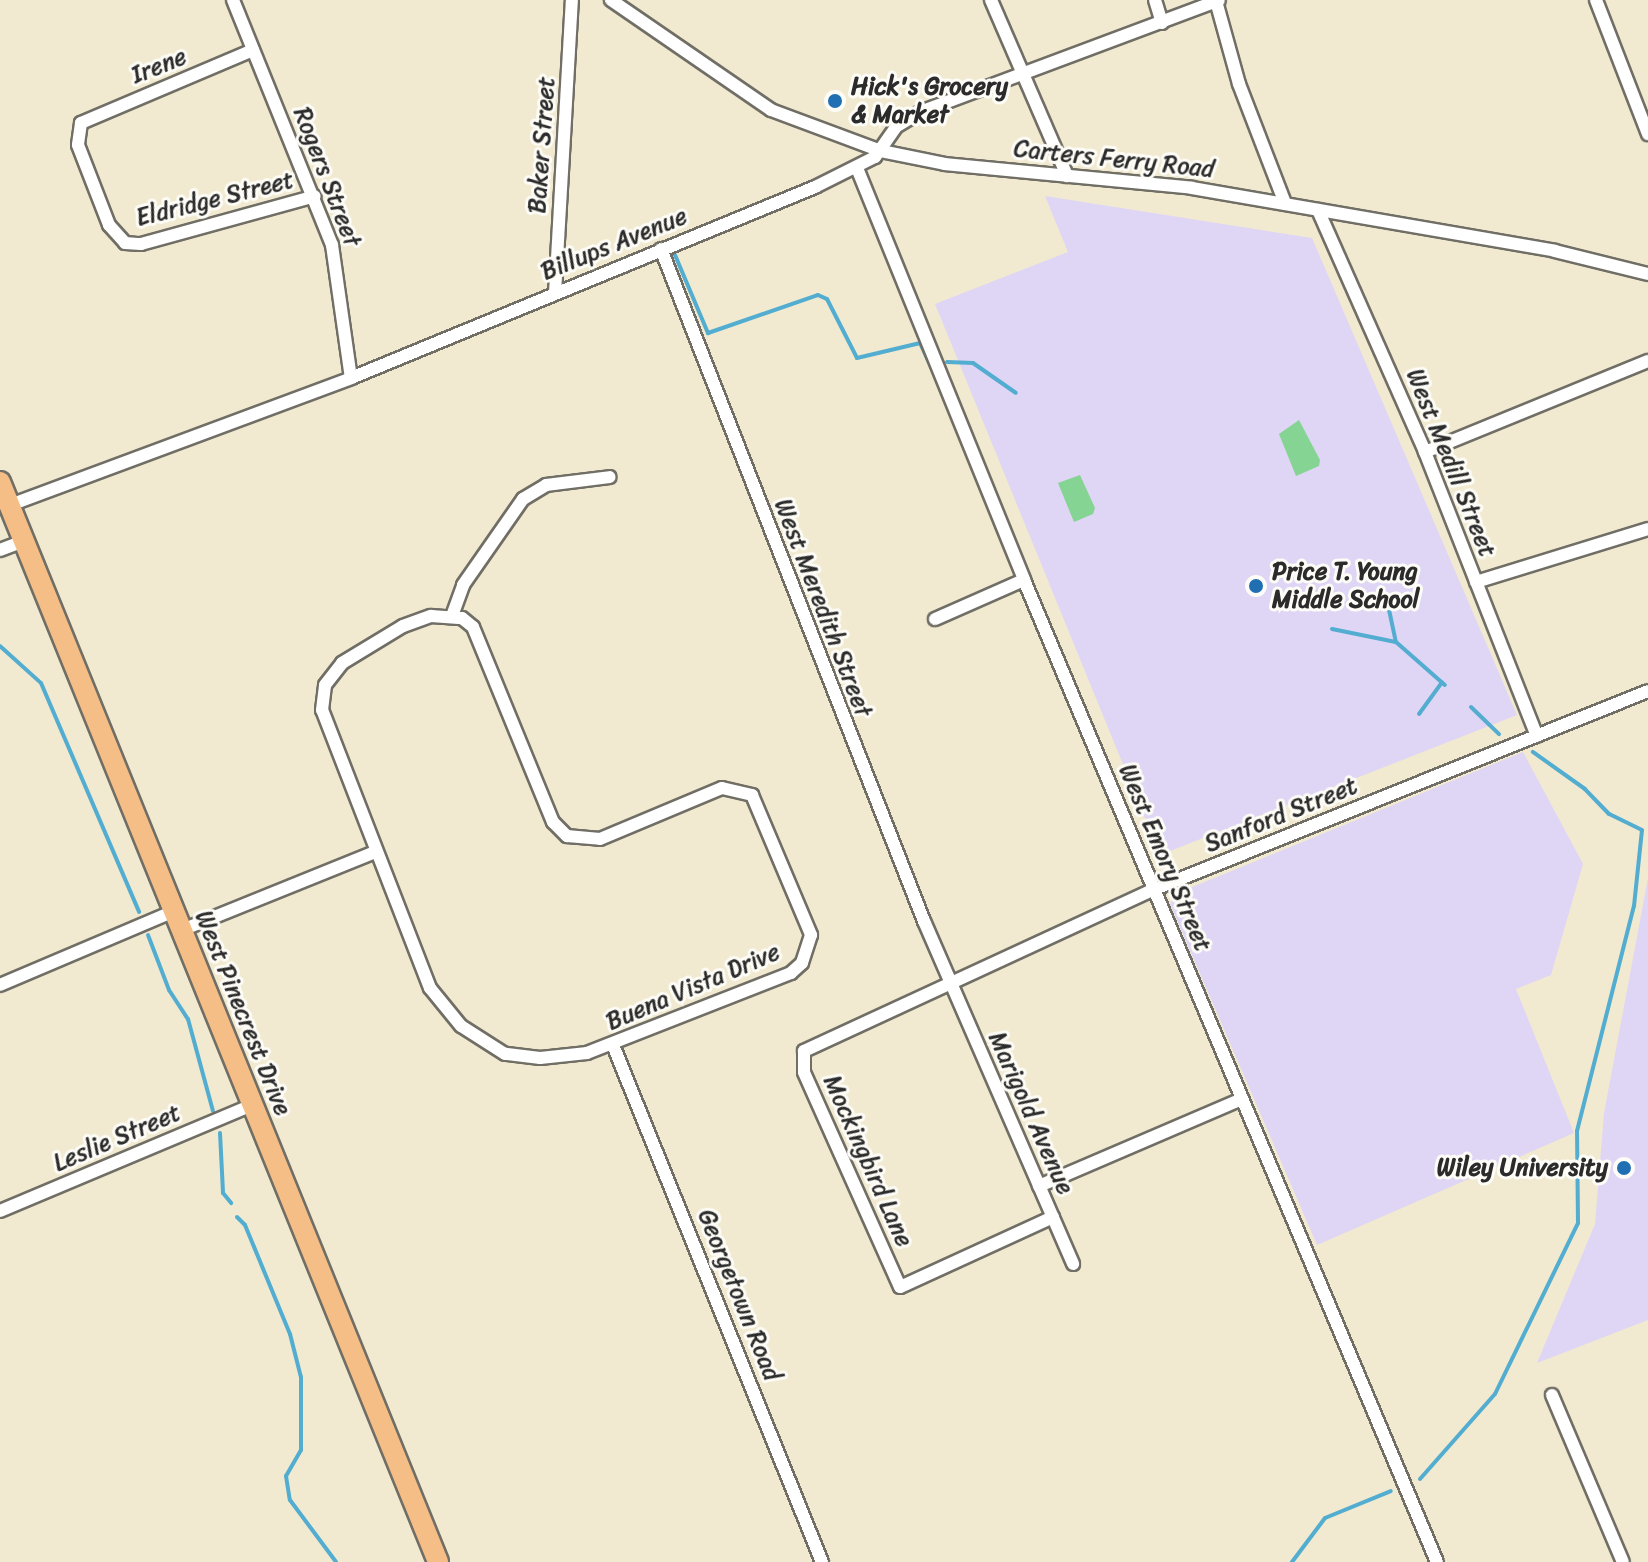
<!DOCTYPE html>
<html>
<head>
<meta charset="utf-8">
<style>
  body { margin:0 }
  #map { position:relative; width:1648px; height:1562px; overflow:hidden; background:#f1ead1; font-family:Sriracha,sans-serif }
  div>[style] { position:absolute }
  .built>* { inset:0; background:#dfd5f5 }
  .green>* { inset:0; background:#85d493 }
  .stream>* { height:4px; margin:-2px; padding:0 2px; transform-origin:2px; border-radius:2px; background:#52add0 }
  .roads { filter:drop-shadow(2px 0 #706e65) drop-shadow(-2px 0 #706e65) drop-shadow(0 2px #706e65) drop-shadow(0 -2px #706e65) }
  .street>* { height:12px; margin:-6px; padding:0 6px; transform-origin:6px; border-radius:6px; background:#fff }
  .primary>* { height:20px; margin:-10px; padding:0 10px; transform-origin:10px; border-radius:10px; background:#f6be87 }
  .dots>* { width:22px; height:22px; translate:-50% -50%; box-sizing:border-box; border:4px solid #fdfcf7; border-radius:50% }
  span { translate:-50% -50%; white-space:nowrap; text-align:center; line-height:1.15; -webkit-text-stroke:6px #fdfcf7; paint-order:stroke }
  .street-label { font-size:24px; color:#2b2b2b }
  .poi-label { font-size:24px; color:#2b2b2b; font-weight:700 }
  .left { translate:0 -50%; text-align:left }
  .right { translate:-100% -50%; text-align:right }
</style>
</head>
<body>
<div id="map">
  <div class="built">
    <i style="clip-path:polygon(1045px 196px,1312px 238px,1517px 715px,1160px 855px,935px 304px,1068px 252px)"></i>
    <i style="clip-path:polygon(1523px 752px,1583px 864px,1551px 975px,1516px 989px,1574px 1133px,1317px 1245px,1170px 904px,1175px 894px)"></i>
    <i style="clip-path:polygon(1648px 878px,1648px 1320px,1537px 1363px,1595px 1224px,1604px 1113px)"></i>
  </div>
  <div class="green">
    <i style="clip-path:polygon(1299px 420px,1320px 460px,1319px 466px,1296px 476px,1279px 434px)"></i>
    <i style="clip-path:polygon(1080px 475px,1095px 508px,1093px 514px,1074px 522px,1058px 483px)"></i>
  </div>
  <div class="stream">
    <i style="left:675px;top:255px;width:85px;rotate:67.1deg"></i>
    <i style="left:708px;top:333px;width:116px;rotate:-19.1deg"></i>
    <i style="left:818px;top:295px;width:10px;rotate:24deg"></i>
    <i style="left:827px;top:299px;width:66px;rotate:63deg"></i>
    <i style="left:857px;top:358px;width:65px;rotate:-13.4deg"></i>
    <i style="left:920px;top:343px;width:26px;rotate:65deg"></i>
    <i style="left:947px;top:362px;width:26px;rotate:2deg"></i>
    <i style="left:973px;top:363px;width:52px;rotate:34.9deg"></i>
    <i style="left:1388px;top:605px;width:38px;rotate:78deg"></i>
    <i style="left:1332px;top:629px;width:65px;rotate:11.5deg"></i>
    <i style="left:1396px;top:642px;width:65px;rotate:41.3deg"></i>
    <i style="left:0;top:646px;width:55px;rotate:42.1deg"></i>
    <i style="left:41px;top:683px;width:249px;rotate:66.8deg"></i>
    <i style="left:1471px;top:707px;width:39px;rotate:44deg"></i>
    <i style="left:1419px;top:714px;width:39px;rotate:-54deg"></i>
    <i style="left:148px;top:935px;width:59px;rotate:69.1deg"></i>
    <i style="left:169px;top:990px;width:35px;rotate:57deg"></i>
    <i style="left:188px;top:1019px;width:95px;rotate:74.8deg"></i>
    <i style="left:220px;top:1133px;width:60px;rotate:87.1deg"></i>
    <i style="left:223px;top:1193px;width:13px;rotate:51deg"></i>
    <i style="left:237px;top:1217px;width:11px;rotate:45deg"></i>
    <i style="left:245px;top:1225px;width:118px;rotate:67.6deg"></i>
    <i style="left:290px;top:1334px;width:44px;rotate:75.7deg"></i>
    <i style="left:301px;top:1377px;width:73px;rotate:90deg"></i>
    <i style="left:301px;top:1450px;width:30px;rotate:120deg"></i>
    <i style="left:286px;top:1476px;width:24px;rotate:81deg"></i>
    <i style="left:290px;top:1500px;width:77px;rotate:53.4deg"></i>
    <i style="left:1420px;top:1479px;width:113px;rotate:-48.6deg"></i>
    <i style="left:1495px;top:1394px;width:190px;rotate:-64.1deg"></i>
    <i style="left:1578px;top:1223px;width:92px;rotate:-90.6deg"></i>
    <i style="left:1577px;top:1131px;width:232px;rotate:-75.8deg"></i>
    <i style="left:1634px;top:906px;width:76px;rotate:-84deg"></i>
    <i style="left:1642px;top:830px;width:37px;rotate:-154deg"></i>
    <i style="left:1609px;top:814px;width:35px;rotate:-134deg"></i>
    <i style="left:1585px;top:789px;width:64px;rotate:-144.6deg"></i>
    <i style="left:1292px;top:1562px;width:55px;rotate:-53.1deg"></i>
    <i style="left:1325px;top:1518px;width:71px;rotate:-22.2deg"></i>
  </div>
  <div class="roads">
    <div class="street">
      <i style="left:233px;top:0;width:264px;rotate:68deg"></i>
      <i style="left:332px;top:245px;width:134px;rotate:81.9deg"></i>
      <i style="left:611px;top:0;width:194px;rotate:34.5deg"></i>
      <i style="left:771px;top:110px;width:117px;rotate:20.4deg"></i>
      <i style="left:881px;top:151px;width:65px;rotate:11.5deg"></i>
      <i style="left:945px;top:164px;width:248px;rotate:5.5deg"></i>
      <i style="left:1192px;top:188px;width:368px;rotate:9.8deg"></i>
      <i style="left:1555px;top:251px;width:96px;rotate:13.9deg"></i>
      <i style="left:991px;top:0;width:192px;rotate:66.6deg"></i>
      <i style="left:1155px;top:0;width:24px;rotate:73deg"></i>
      <i style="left:1596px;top:0;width:144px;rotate:68.8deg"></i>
      <i style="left:1216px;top:1px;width:86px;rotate:74.5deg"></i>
      <i style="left:1239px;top:84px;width:128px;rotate:68.9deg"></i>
      <i style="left:253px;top:50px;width:187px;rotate:157deg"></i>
      <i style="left:81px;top:123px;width:22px;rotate:98deg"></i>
      <i style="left:78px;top:145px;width:86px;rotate:68.8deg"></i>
      <i style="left:109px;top:225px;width:24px;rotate:48deg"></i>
      <i style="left:125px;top:243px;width:16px;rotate:4deg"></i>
      <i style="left:141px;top:244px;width:180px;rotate:-15.4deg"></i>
      <i style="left:857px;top:168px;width:445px;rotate:67.9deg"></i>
      <i style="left:1024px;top:580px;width:1065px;rotate:67.19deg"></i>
      <i style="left:1318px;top:210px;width:265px;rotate:66.1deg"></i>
      <i style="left:1425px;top:452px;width:305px;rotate:68.5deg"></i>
      <i style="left:661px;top:249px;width:722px;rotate:68.63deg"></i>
      <i style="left:924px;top:921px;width:374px;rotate:66.5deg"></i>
      <i style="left:555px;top:293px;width:293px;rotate:-86.7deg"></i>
      <i style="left:1425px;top:452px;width:241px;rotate:-22.2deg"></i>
      <i style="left:10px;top:505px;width:364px;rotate:-20.4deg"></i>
      <i style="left:351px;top:378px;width:502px;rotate:-22.37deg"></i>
      <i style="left:815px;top:187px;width:67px;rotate:-26.6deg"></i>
      <i style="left:875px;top:157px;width:38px;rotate:-55deg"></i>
      <i style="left:897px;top:126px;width:27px;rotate:-31deg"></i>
      <i style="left:920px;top:112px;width:319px;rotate:-20.5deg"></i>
      <i style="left:0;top:550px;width:26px;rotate:-21deg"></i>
      <i style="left:1476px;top:582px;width:180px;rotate:-17.1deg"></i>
      <i style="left:431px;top:616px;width:31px;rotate:4deg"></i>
      <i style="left:462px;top:618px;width:14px;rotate:39deg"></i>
      <i style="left:473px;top:627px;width:211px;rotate:67.7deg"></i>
      <i style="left:553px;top:822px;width:20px;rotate:45deg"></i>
      <i style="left:567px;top:836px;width:33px;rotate:5deg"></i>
      <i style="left:600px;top:839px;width:132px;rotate:-22.7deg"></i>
      <i style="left:722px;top:788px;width:31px;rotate:13deg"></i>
      <i style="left:752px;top:795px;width:152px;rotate:67.1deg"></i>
      <i style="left:811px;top:935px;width:29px;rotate:108deg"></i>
      <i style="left:802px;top:963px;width:15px;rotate:138deg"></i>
      <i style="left:791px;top:973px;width:219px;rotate:158.6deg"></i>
      <i style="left:587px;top:1053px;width:47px;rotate:173.9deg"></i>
      <i style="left:540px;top:1058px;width:35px;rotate:-173deg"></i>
      <i style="left:505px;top:1054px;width:52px;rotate:-147.5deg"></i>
      <i style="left:461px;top:1026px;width:49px;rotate:-129.2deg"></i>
      <i style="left:430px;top:988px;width:298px;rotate:-111.2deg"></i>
      <i style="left:322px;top:710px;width:25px;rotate:-83deg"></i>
      <i style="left:325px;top:685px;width:28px;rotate:-52deg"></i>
      <i style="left:342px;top:663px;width:71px;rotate:-31.2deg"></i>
      <i style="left:403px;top:626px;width:30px;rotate:-20deg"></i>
      <i style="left:452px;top:616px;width:33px;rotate:-70deg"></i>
      <i style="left:463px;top:585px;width:105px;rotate:-55.1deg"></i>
      <i style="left:523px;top:499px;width:27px;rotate:-31deg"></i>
      <i style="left:546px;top:485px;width:64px;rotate:-7.1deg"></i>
      <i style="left:935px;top:619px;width:97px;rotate:-23.7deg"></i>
      <i style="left:182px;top:930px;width:208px;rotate:-22deg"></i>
      <i style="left:0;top:985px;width:189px;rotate:-23deg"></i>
      <i style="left:613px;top:1045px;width:558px;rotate:67.99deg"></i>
      <i style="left:1039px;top:1186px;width:221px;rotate:-23.2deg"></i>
      <i style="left:0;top:1211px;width:273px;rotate:-22.8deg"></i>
      <i style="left:1053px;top:1217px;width:168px;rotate:155.4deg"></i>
      <i style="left:900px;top:1287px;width:235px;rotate:-114.1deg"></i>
      <i style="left:804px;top:1072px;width:21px;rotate:-90deg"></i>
      <i style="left:804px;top:1051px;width:387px;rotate:-24.8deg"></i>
      <i style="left:1155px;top:889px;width:531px;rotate:-21.88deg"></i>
      <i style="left:1552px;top:1395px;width:181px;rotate:67deg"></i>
    </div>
    <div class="primary">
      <i style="left:0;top:482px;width:1165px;rotate:67.92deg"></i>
    </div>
  </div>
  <div class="dots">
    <i style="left:835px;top:101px;background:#1f6fb2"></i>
    <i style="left:1256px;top:586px;background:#1f6fb2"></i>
    <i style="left:1624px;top:1168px;background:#1f6fb2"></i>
  </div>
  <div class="street-label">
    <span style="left:159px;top:66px;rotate:-22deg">Irene</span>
    <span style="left:542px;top:145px;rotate:-86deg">Baker Street</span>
    <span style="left:1114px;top:159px;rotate:6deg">Carters Ferry Road</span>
    <span style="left:327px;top:177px;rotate:69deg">Rogers Street</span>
    <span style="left:215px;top:199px;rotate:-14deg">Eldridge Street</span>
    <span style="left:614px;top:244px;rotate:-22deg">Billups Avenue</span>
    <span style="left:1451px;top:463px;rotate:68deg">West Medill Street</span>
    <span style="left:823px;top:608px;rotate:69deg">West Meredith Street</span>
    <span style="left:1281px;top:815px;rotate:-22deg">Sanford Street</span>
    <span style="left:1165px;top:858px;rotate:67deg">West Emory Street</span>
    <span style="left:693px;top:987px;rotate:-23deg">Buena Vista Drive</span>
    <span style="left:243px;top:1013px;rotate:68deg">West Pinecrest Drive</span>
    <span style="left:1031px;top:1113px;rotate:66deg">Marigold Avenue</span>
    <span style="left:117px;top:1138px;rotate:-23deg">Leslie Street</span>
    <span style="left:868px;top:1161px;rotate:66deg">Mockingbird Lane</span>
    <span style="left:739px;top:1295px;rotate:68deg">Georgetown Road</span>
  </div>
  <div class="poi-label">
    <span class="left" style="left:851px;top:101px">Hick's Grocery<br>&amp; Market</span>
    <span class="left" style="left:1272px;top:586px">Price T. Young<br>Middle School</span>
    <span class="right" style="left:1608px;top:1168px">Wiley University</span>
  </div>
</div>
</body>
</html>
